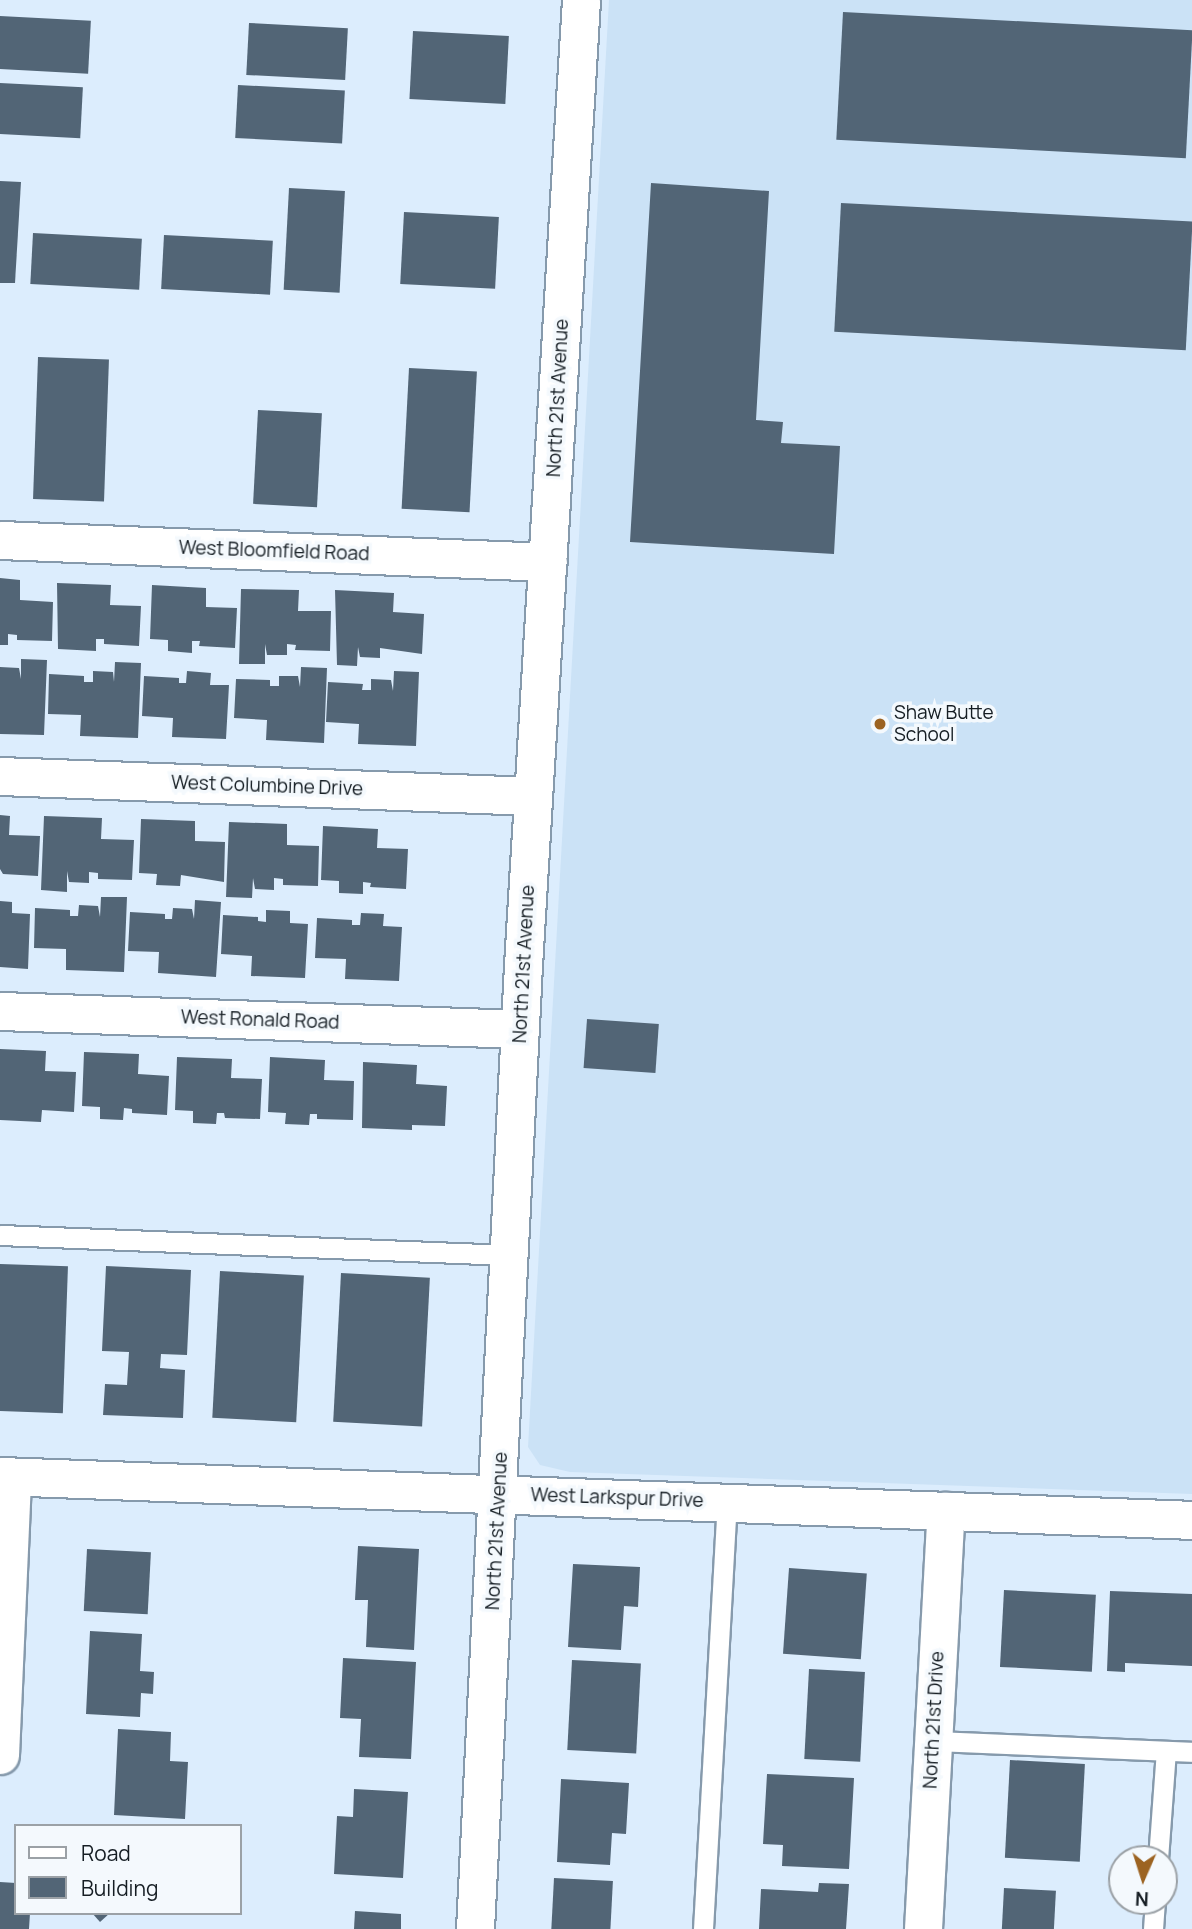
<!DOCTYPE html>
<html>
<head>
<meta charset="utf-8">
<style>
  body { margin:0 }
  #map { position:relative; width:1192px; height:1929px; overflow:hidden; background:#dcedfd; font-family:Manrope,sans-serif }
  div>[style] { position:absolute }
  .built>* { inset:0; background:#cbe2f6 }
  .building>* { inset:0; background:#526576; transform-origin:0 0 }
  .roads { filter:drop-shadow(2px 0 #869aac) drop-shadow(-2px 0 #869aac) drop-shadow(0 2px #869aac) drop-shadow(0 -2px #869aac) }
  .service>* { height:19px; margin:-9.5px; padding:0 9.5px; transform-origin:9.5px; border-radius:9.5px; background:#fff }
  .minor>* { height:37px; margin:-18.5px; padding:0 18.5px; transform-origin:18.5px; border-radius:18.5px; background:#fff }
  .dots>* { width:19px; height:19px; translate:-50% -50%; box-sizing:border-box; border:4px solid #f4f9fd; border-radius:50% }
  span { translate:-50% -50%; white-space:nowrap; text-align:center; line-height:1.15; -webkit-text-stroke:7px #f4f9fd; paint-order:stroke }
  .street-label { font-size:19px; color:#151d23 }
  .poi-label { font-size:19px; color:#151d23 }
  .left { translate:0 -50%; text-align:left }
  .legend { position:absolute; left:14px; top:1824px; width:228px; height:91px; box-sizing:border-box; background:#f4f9fd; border:2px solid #9ba1a6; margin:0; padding:9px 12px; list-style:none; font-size:21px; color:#151d23 }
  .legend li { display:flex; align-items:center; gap:14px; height:35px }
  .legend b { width:35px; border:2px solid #9ba1a6 }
  .north { position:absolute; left:1108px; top:1845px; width:70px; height:70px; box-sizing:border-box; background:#f4f9fd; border:2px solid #9ba1a6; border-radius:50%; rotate:183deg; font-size:19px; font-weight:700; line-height:28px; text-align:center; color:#151d23 }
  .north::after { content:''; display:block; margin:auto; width:24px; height:32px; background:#9c6321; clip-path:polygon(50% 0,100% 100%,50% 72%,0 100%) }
</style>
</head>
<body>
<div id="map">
  <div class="built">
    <i style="clip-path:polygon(609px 0,1192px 0,1192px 1494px,570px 1472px,540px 1465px,528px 1447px)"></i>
  </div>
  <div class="building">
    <i style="left:843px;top:12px;width:350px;height:128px;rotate:3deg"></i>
    <i style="left:0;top:16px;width:91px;height:53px;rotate:3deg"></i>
    <i style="left:249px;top:23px;width:99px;height:52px;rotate:3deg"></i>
    <i style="left:413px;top:31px;width:96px;height:68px;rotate:3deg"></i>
    <i style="left:0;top:83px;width:83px;height:51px;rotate:3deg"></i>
    <i style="left:238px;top:85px;width:107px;height:53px;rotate:3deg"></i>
    <i style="clip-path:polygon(0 181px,21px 182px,15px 283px,0 283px)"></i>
    <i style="clip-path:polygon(651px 183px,769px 191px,756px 420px,783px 422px,781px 443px,840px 446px,834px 554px,630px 542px)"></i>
    <i style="left:289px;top:188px;width:56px;height:102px;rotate:3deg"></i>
    <i style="left:841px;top:203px;width:352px;height:129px;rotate:3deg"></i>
    <i style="left:404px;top:212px;width:95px;height:72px;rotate:3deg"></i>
    <i style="left:33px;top:233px;width:109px;height:51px;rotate:3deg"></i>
    <i style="left:164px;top:235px;width:109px;height:54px;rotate:3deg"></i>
    <i style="left:38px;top:357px;width:71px;height:142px;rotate:2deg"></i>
    <i style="left:409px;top:368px;width:68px;height:141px;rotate:3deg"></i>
    <i style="left:258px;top:410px;width:64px;height:94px;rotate:3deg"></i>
    <i style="clip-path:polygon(0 578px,20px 580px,20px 600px,53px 602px,52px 641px,17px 640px,17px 635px,8px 634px,8px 645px,0 645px)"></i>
    <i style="clip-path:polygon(57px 583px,111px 585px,110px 605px,141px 606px,139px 646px,104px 644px,104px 639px,96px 639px,96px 651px,58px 649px)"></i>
    <i style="clip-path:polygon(152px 585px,206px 588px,206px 607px,237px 608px,235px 648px,199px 646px,200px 641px,192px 641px,192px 653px,168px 651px,168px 640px,150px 639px)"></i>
    <i style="clip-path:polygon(241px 589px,299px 590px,298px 611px,331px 611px,330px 651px,295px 650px,296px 645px,287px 644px,287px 655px,267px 655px,265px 644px,265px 664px,239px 664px)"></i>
    <i style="clip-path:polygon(335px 590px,394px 593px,393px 612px,424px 614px,422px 654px,380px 648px,380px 658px,360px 657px,358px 647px,357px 666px,337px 665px)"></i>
    <i style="clip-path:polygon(21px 659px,47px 660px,44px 735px,0 734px,0 667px,19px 668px,21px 679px)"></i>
    <i style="clip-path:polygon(115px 662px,141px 663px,138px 738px,80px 736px,81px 715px,48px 714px,49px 674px,84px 676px,84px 682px,93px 682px,93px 671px,113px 672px,114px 682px)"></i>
    <i style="clip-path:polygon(301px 667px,327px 668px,324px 743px,266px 740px,267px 720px,234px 718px,236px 679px,270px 680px,270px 686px,279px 686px,279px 676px,298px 676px,300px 687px)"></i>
    <i style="clip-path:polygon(187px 671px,211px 673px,210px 685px,229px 685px,226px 739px,172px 737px,173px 718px,142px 716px,144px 676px,179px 678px,179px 683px,186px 683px)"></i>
    <i style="clip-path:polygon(394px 671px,419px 672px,416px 746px,358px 744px,359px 724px,326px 722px,328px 682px,363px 684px,362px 690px,371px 690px,371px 679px,391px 680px,393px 691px)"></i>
    <i style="clip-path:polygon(0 815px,10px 816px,9px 835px,40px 836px,38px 876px,3px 874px,0 869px)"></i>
    <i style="clip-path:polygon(44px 816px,102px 818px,101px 839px,134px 840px,132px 880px,98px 879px,98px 873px,89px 872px,89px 883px,69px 882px,67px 871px,67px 892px,41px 890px)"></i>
    <i style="clip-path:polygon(141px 819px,195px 821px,195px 841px,225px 842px,224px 882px,181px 875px,180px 886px,156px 885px,157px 874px,139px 873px)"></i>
    <i style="clip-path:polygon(229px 822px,287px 824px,287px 845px,319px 846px,318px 886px,283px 885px,283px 879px,274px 878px,274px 890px,255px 889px,253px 878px,252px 898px,226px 897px)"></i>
    <i style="clip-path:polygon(323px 826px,378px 829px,377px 848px,408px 849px,406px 889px,370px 887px,371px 883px,363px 882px,363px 894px,339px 893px,339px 881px,321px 880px)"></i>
    <i style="clip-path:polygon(101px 897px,127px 897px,124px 972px,66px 970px,66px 949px,34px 948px,35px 908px,70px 910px,70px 916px,78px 916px,79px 905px,98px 906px,100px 917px)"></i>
    <i style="clip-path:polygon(195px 900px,221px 902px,216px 977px,158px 973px,159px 952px,128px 951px,130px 912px,165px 914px,165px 919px,172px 919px,173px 908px,192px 909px,194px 919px)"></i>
    <i style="clip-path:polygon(0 901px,12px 902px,12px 913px,30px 914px,28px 969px,0 967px)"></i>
    <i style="clip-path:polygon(266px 910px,290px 911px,290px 923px,308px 924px,305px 978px,251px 976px,252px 956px,221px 954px,223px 915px,258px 917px,258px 921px,266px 922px)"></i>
    <i style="clip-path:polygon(361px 913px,384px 914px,383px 926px,402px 927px,399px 981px,345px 979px,346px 959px,315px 958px,317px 918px,352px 920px,352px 925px,360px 925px)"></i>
    <i style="left:587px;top:1019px;width:72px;height:49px;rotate:4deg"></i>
    <i style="clip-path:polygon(0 1049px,46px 1051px,45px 1071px,76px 1072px,74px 1112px,42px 1110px,41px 1122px,0 1120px)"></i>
    <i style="clip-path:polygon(84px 1052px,139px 1054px,138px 1074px,169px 1076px,167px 1115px,132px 1113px,132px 1109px,124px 1108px,123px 1120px,100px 1119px,100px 1107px,82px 1106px)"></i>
    <i style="clip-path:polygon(177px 1057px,232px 1059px,231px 1078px,262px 1079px,260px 1119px,225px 1118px,224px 1113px,217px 1113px,216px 1124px,193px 1123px,193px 1111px,175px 1110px)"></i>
    <i style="clip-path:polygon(270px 1057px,325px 1060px,324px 1080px,354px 1081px,353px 1120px,317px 1119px,317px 1114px,310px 1114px,309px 1125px,285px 1124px,286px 1113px,268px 1112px)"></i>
    <i style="clip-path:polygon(363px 1062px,417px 1065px,416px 1084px,447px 1086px,445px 1126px,412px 1125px,412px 1130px,362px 1128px)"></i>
    <i style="left:0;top:1264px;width:68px;height:147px;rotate:2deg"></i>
    <i style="clip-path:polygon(106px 1266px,191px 1270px,187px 1355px,161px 1354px,160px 1368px,185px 1370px,183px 1418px,103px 1415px,105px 1384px,127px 1385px,129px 1352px,102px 1351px)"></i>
    <i style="left:220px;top:1271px;width:84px;height:147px;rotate:3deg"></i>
    <i style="left:341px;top:1273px;width:89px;height:149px;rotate:3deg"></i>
    <i style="clip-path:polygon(358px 1546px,419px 1549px,414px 1650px,366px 1647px,368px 1600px,355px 1600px)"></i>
    <i style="left:87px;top:1549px;width:64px;height:62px;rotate:3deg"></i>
    <i style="clip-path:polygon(573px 1564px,640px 1567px,638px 1607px,624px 1606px,621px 1650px,568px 1647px)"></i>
    <i style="left:789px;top:1568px;width:78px;height:86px;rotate:4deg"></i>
    <i style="left:1004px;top:1590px;width:92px;height:77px;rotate:3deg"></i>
    <i style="clip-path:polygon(1110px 1591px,1192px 1594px,1192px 1666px,1125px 1663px,1125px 1672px,1107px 1671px)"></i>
    <i style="clip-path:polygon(90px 1631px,142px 1634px,140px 1671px,154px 1672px,153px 1694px,141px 1693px,140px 1717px,86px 1714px)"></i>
    <i style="clip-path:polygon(343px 1658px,416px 1662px,411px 1759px,359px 1757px,361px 1719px,340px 1718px)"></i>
    <i style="left:572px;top:1660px;width:69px;height:90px;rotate:3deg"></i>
    <i style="left:809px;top:1669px;width:56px;height:90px;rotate:3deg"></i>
    <i style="clip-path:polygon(118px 1729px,171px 1732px,170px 1761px,188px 1762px,185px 1819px,114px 1815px)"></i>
    <i style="left:1010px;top:1760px;width:75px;height:98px;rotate:3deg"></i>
    <i style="clip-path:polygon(767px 1774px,854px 1778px,849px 1869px,782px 1866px,783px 1845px,763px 1844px)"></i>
    <i style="clip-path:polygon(561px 1779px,629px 1783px,626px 1834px,612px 1833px,610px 1865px,557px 1862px)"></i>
    <i style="clip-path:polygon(354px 1789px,408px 1792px,403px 1878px,334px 1874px,337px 1816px,353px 1817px)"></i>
    <i style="left:554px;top:1878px;width:59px;height:51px;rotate:3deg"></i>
    <i style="clip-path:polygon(0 1882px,16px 1883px,16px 1913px,30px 1913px,29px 1929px,0 1929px)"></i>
    <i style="clip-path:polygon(819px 1883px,849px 1884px,846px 1929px,759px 1929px,761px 1889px,818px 1892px)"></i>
    <i style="left:1004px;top:1888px;width:52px;height:41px;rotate:3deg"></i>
    <i style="clip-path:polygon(355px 1911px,401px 1914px,401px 1929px,354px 1929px)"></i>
    <i style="clip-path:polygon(92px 1913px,110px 1913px,100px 1922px)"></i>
  </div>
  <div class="roads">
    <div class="service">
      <i style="left:0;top:1235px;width:510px;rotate:2.25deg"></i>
      <i style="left:933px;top:1741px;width:259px;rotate:2.4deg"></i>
      <i style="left:1158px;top:1859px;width:108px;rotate:-85.8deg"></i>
      <i style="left:703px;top:1929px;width:429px;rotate:-86.8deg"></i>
      <i style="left:1153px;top:1929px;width:28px;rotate:-86deg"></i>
    </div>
    <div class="minor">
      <i style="left:0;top:540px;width:548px;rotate:2.3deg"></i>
      <i style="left:0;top:776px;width:533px;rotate:2.15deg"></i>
      <i style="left:0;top:1011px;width:520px;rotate:1.98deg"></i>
      <i style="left:0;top:1476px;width:1193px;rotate:2.11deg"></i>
      <i style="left:0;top:1755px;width:278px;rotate:-87.5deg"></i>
      <i style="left:475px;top:1929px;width:965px;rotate:-87.15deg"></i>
      <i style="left:523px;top:965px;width:967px;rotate:-86.56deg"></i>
      <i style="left:923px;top:1929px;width:419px;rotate:-86.9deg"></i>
    </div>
  </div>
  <div class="dots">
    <i style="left:880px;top:724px;background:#9c6321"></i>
  </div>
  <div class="street-label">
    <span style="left:558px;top:398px;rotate:-87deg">North 21st Avenue</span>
    <span style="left:274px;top:551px;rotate:2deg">West Bloomfield Road</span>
    <span style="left:267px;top:786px;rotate:2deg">West Columbine Drive</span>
    <span style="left:524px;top:964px;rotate:-87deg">North 21st Avenue</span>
    <span style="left:260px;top:1020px;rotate:2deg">West Ronald Road</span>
    <span style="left:617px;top:1498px;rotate:2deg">West Larkspur Drive</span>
    <span style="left:497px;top:1531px;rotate:-87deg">North 21st Avenue</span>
    <span style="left:934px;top:1720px;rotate:-87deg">North 21st Drive</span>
  </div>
  <div class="poi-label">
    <span class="left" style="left:894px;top:724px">Shaw Butte<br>School</span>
  </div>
  <ul class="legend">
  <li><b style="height:9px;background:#fff"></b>Road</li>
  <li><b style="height:19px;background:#526576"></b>Building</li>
  </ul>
  <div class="north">N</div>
</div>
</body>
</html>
